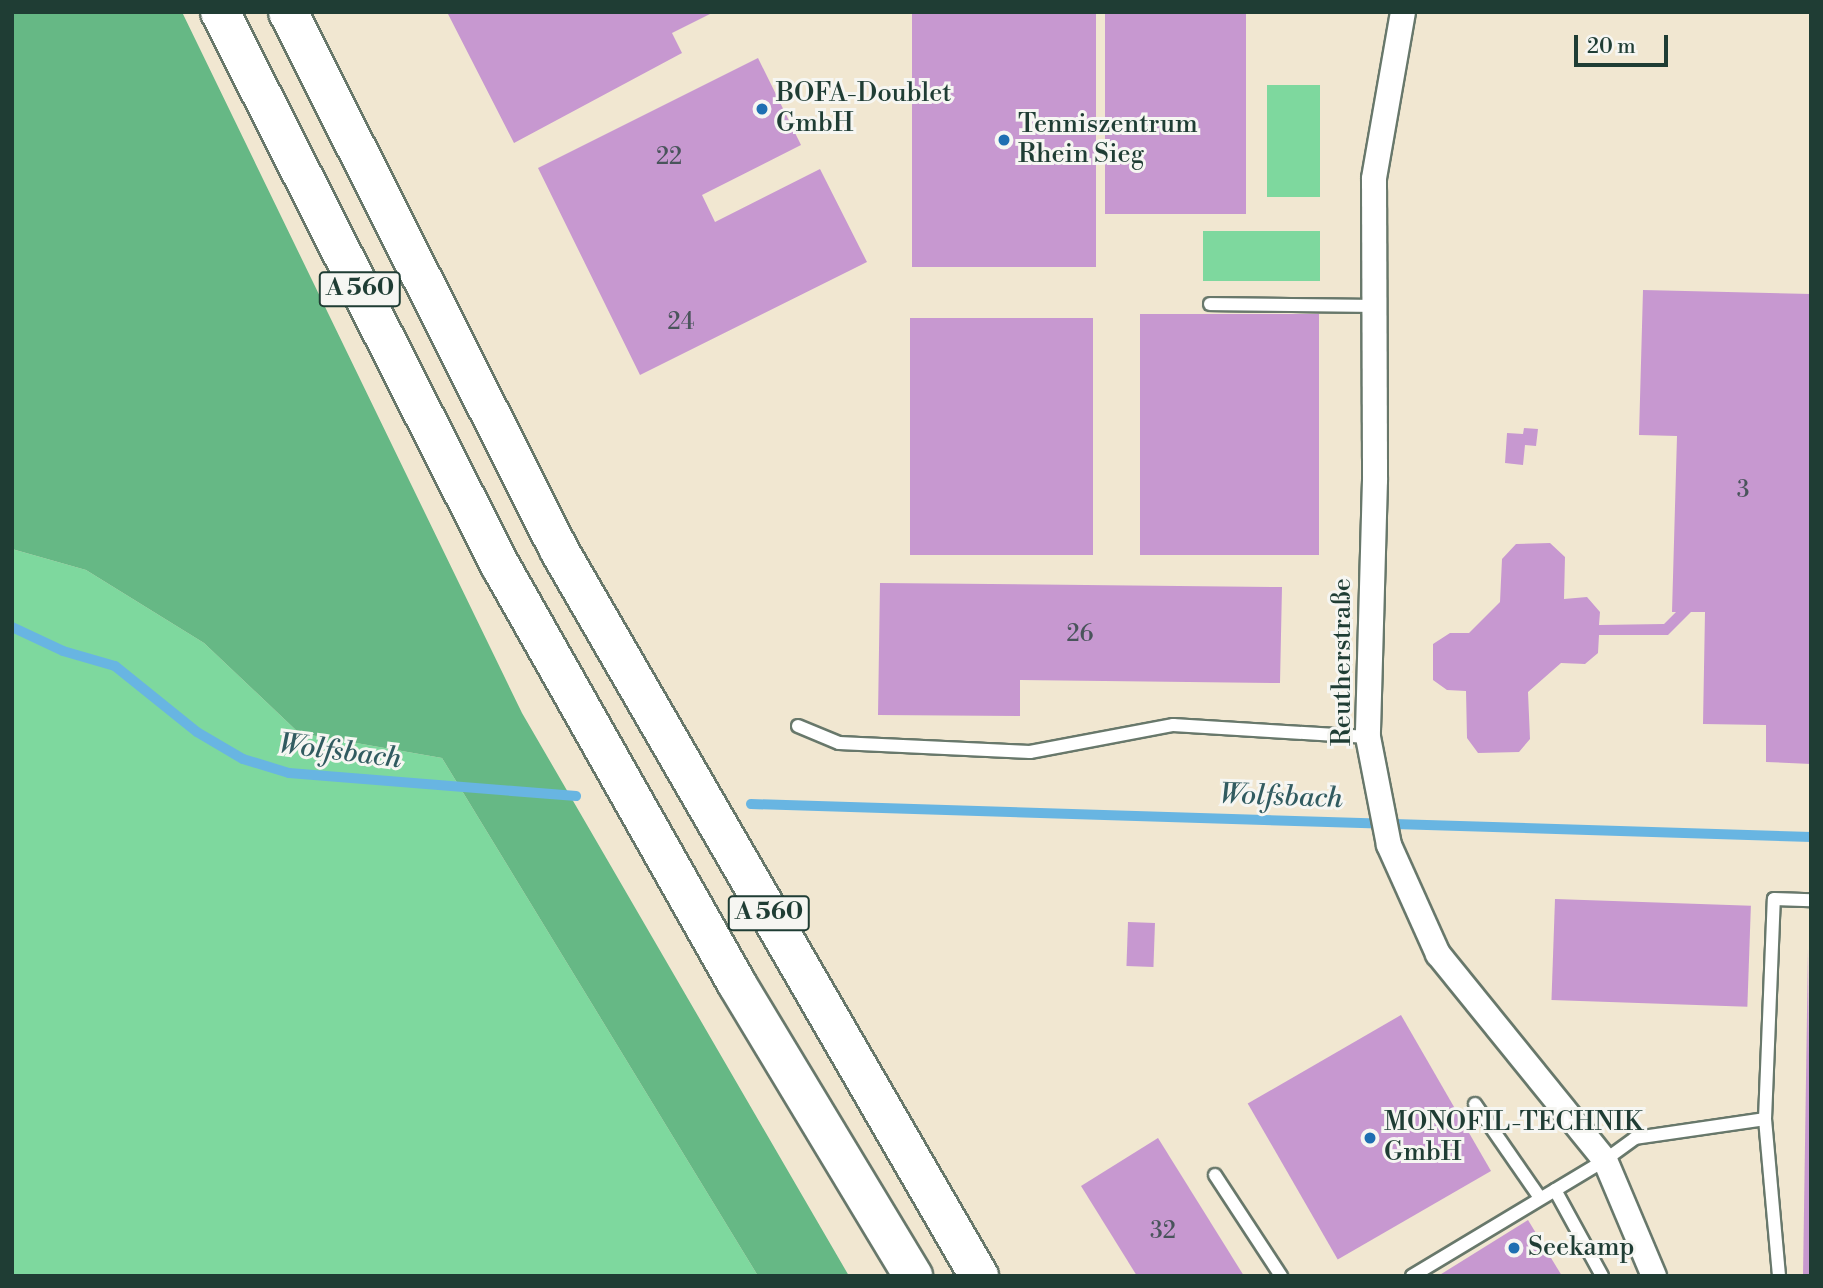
<!DOCTYPE html>
<html>
<head>
<meta charset="utf-8">
<style>
  body { margin:0 }
  #map { position:relative; width:1823px; height:1288px; overflow:hidden; background:#f1e7d1; font-family:"Libre Bodoni",serif }
  div>[style] { position:absolute }
  .green>* { inset:0; background:#7ed89e; transform-origin:0 0 }
  .forest>* { inset:0; background:#66b885 }
  .stream>* { height:10px; margin:-5px; padding:0 5px; transform-origin:5px; border-radius:5px; background:#68b5e2 }
  .building>* { inset:0; background:#c798d0; transform-origin:0 0 }
  .roads { filter:drop-shadow(2px 0 #68786b) drop-shadow(-2px 0 #68786b) drop-shadow(0 2px #68786b) drop-shadow(0 -2px #68786b) }
  .service>* { height:12px; margin:-6px; padding:0 6px; transform-origin:6px; border-radius:6px; background:#fff }
  .minor>* { height:24px; margin:-12px; padding:0 12px; transform-origin:12px; border-radius:12px; background:#fff }
  .motorway>* { height:38px; margin:-19px; padding:0 19px; transform-origin:19px; border-radius:19px; background:#fff }
  .dots>* { width:19px; height:19px; translate:-50% -50%; box-sizing:border-box; border:4px solid #f6f6f2; border-radius:50% }
  span { translate:-50% -50%; white-space:nowrap; text-align:center; line-height:1.15; -webkit-text-stroke:6px #f6f6f2; paint-order:stroke }
  .number-label { font-size:23px; color:#49545b }
  .number-label span { -webkit-text-stroke-width:0 }
  .shield-label span { padding:2px 5px; background:#f6f6f2; border:2px solid; border-radius:5px; -webkit-text-stroke-width:0 }
  .shield-label { font-size:24px; color:#1f3d34; font-weight:700 }
  .poi-label { font-size:26px; color:#1f3d34 }
  .left { translate:0 -50%; text-align:left }
  .street-label { font-size:26px; color:#1f3d34 }
  .water-label { font-size:28px; color:#315b60; font-style:italic }
  .frame { position:absolute; inset:0; border:14px solid #1f3d34; pointer-events:none }
  .scale { position:absolute; left:1574px; top:35px; width:94px; height:32px; box-sizing:border-box; border:4px solid #1f3d34; border-top:0; padding-left:9px; font-size:21px; line-height:24px; white-space:nowrap; color:#1f3d34; -webkit-text-stroke:5px #f6f6f2; paint-order:stroke }
</style>
</head>
<body>
<div id="map">
  <div class="green">
    <i style="left:1267px;top:85px;width:53px;height:112px"></i>
    <i style="left:1320px;top:231px;width:50px;height:117px;rotate:90deg"></i>
    <i style="clip-path:polygon(12px 549px,86px 570px,204px 643px,299px 733px,442px 758px,758px 1276px,12px 1276px)"></i>
  </div>
  <div class="forest">
    <i style="clip-path:polygon(12px 12px,182px 12px,522px 713px,849px 1276px,758px 1276px,442px 758px,299px 733px,204px 643px,86px 570px,12px 549px)"></i>
  </div>
  <div class="stream">
    <i style="left:12px;top:627px;width:56px;rotate:25.2deg"></i>
    <i style="left:63px;top:651px;width:54px;rotate:16.1deg"></i>
    <i style="left:115px;top:666px;width:105px;rotate:38.8deg"></i>
    <i style="left:197px;top:732px;width:53px;rotate:30.4deg"></i>
    <i style="left:243px;top:759px;width:48px;rotate:16.9deg"></i>
    <i style="left:289px;top:773px;width:288px;rotate:4.6deg"></i>
    <i style="left:751px;top:804px;width:1061px;rotate:1.78deg"></i>
  </div>
  <div class="building">
    <i style="clip-path:polygon(714px 12px,672px 33px,682px 53px,514px 143px,448px 14px)"></i>
    <i style="left:912px;top:12px;width:184px;height:255px"></i>
    <i style="left:1105px;top:12px;width:141px;height:202px"></i>
    <i style="clip-path:polygon(758px 58px,801px 145px,702px 195px,715px 222px,820px 169px,867px 262px,640px 375px,538px 168px)"></i>
    <i style="clip-path:polygon(1643px 290px,1811px 294px,1811px 764px,1766px 762px,1766px 725px,1703px 724px,1705px 612px,1691px 612px,1668px 635px,1599px 635px,1598px 653px,1585px 664px,1561px 663px,1528px 692px,1530px 739px,1519px 752px,1478px 753px,1467px 738px,1466px 691px,1447px 690px,1433px 680px,1433px 644px,1450px 633px,1469px 633px,1500px 602px,1502px 559px,1516px 544px,1550px 543px,1565px 557px,1564px 599px,1587px 597px,1600px 612px,1599px 625px,1664px 624px,1676px 612px,1672px 612px,1677px 436px,1639px 435px)"></i>
    <i style="left:1319px;top:314px;width:241px;height:179px;rotate:90deg"></i>
    <i style="left:1093px;top:318px;width:237px;height:183px;rotate:90deg"></i>
    <i style="clip-path:polygon(1524px 428px,1538px 429px,1536px 446px,1525px 445px,1523px 465px,1505px 463px,1507px 433px,1523px 434px)"></i>
    <i style="clip-path:polygon(880px 583px,1282px 587px,1280px 683px,1020px 680px,1020px 716px,878px 715px)"></i>
    <i style="left:1555px;top:899px;width:196px;height:101px;rotate:2deg"></i>
    <i style="left:1128px;top:922px;width:27px;height:44px;rotate:2deg"></i>
    <i style="clip-path:polygon(1808px 947px,1811px 1276px,1803px 1276px)"></i>
    <i style="left:1401px;top:1015px;width:180px;height:177px;rotate:60deg"></i>
    <i style="clip-path:polygon(1158px 1138px,1244px 1276px,1137px 1276px,1081px 1186px)"></i>
    <i style="clip-path:polygon(1528px 1220px,1562px 1276px,1438px 1276px)"></i>
  </div>
  <div class="roads">
    <div class="service">
      <i style="left:1210px;top:304px;width:162px;rotate:0.7deg"></i>
      <i style="left:798px;top:726px;width:44px;rotate:22.5deg"></i>
      <i style="left:839px;top:743px;width:191px;rotate:2.7deg"></i>
      <i style="left:1030px;top:752px;width:146px;rotate:-10.7deg"></i>
      <i style="left:1173px;top:725px;width:195px;rotate:3.5deg"></i>
      <i style="left:1475px;top:1104px;width:114px;rotate:55.3deg"></i>
      <i style="left:1765px;top:1119px;width:220px;rotate:-87.7deg"></i>
      <i style="left:1774px;top:899px;width:37px;rotate:2deg"></i>
      <i style="left:1215px;top:1175px;width:121px;rotate:56.8deg"></i>
      <i style="left:1555px;top:1190px;width:98px;rotate:61.3deg"></i>
      <i style="left:1412px;top:1276px;width:225px;rotate:-31deg"></i>
      <i style="left:1605px;top:1160px;width:37px;rotate:-36deg"></i>
      <i style="left:1635px;top:1138px;width:131px;rotate:-8.3deg"></i>
      <i style="left:1765px;top:1119px;width:158px;rotate:84.9deg"></i>
    </div>
    <div class="minor">
      <i style="left:1403px;top:12px;width:169px;rotate:99.9deg"></i>
      <i style="left:1374px;top:179px;width:301px;rotate:89.8deg"></i>
      <i style="left:1375px;top:480px;width:257px;rotate:91.6deg"></i>
      <i style="left:1368px;top:737px;width:110px;rotate:79deg"></i>
      <i style="left:1389px;top:845px;width:120px;rotate:65.8deg"></i>
      <i style="left:1438px;top:954px;width:265px;rotate:51deg"></i>
      <i style="left:1605px;top:1160px;width:126px;rotate:67.1deg"></i>
    </div>
    <div class="motorway">
      <i style="left:220px;top:12px;width:620px;rotate:63.15deg"></i>
      <i style="left:500px;top:565px;width:481px;rotate:60.5deg"></i>
      <i style="left:737px;top:984px;width:341px;rotate:58.9deg"></i>
      <i style="left:288px;top:12px;width:602px;rotate:63.26deg"></i>
      <i style="left:559px;top:550px;width:839px;rotate:59.95deg"></i>
    </div>
  </div>
  <div class="dots">
    <i style="left:762px;top:109px;background:#1f6fb2"></i>
    <i style="left:1004px;top:140px;background:#1f6fb2"></i>
    <i style="left:1370px;top:1138px;background:#1f6fb2"></i>
    <i style="left:1514px;top:1248px;background:#1f6fb2"></i>
  </div>
  <div class="number-label">
    <span style="left:669px;top:157px">22</span>
    <span style="left:681px;top:322px">24</span>
    <span style="left:1743px;top:490px">3</span>
    <span style="left:1080px;top:634px">26</span>
    <span style="left:1163px;top:1231px">32</span>
  </div>
  <div class="shield-label">
    <span style="left:360px;top:289px">A 560</span>
    <span style="left:769px;top:913px">A 560</span>
  </div>
  <div class="poi-label">
    <span class="left" style="left:776px;top:109px">BOFA-Doublet<br>GmbH</span>
    <span class="left" style="left:1018px;top:140px">Tenniszentrum<br>Rhein Sieg</span>
    <span class="left" style="left:1384px;top:1138px">MONOFIL-TECHNIK<br>GmbH</span>
    <span class="left" style="left:1528px;top:1248px">Seekamp</span>
  </div>
  <div class="street-label">
    <span style="left:1343px;top:662px;rotate:-90deg">Reutherstraße</span>
  </div>
  <div class="water-label">
    <span style="left:340px;top:752px;rotate:7deg">Wolfsbach</span>
    <span style="left:1281px;top:797px;rotate:2deg">Wolfsbach</span>
  </div>
  <div class="frame"></div>
  <div class="scale">20 m</div>
</div>
</body>
</html>
